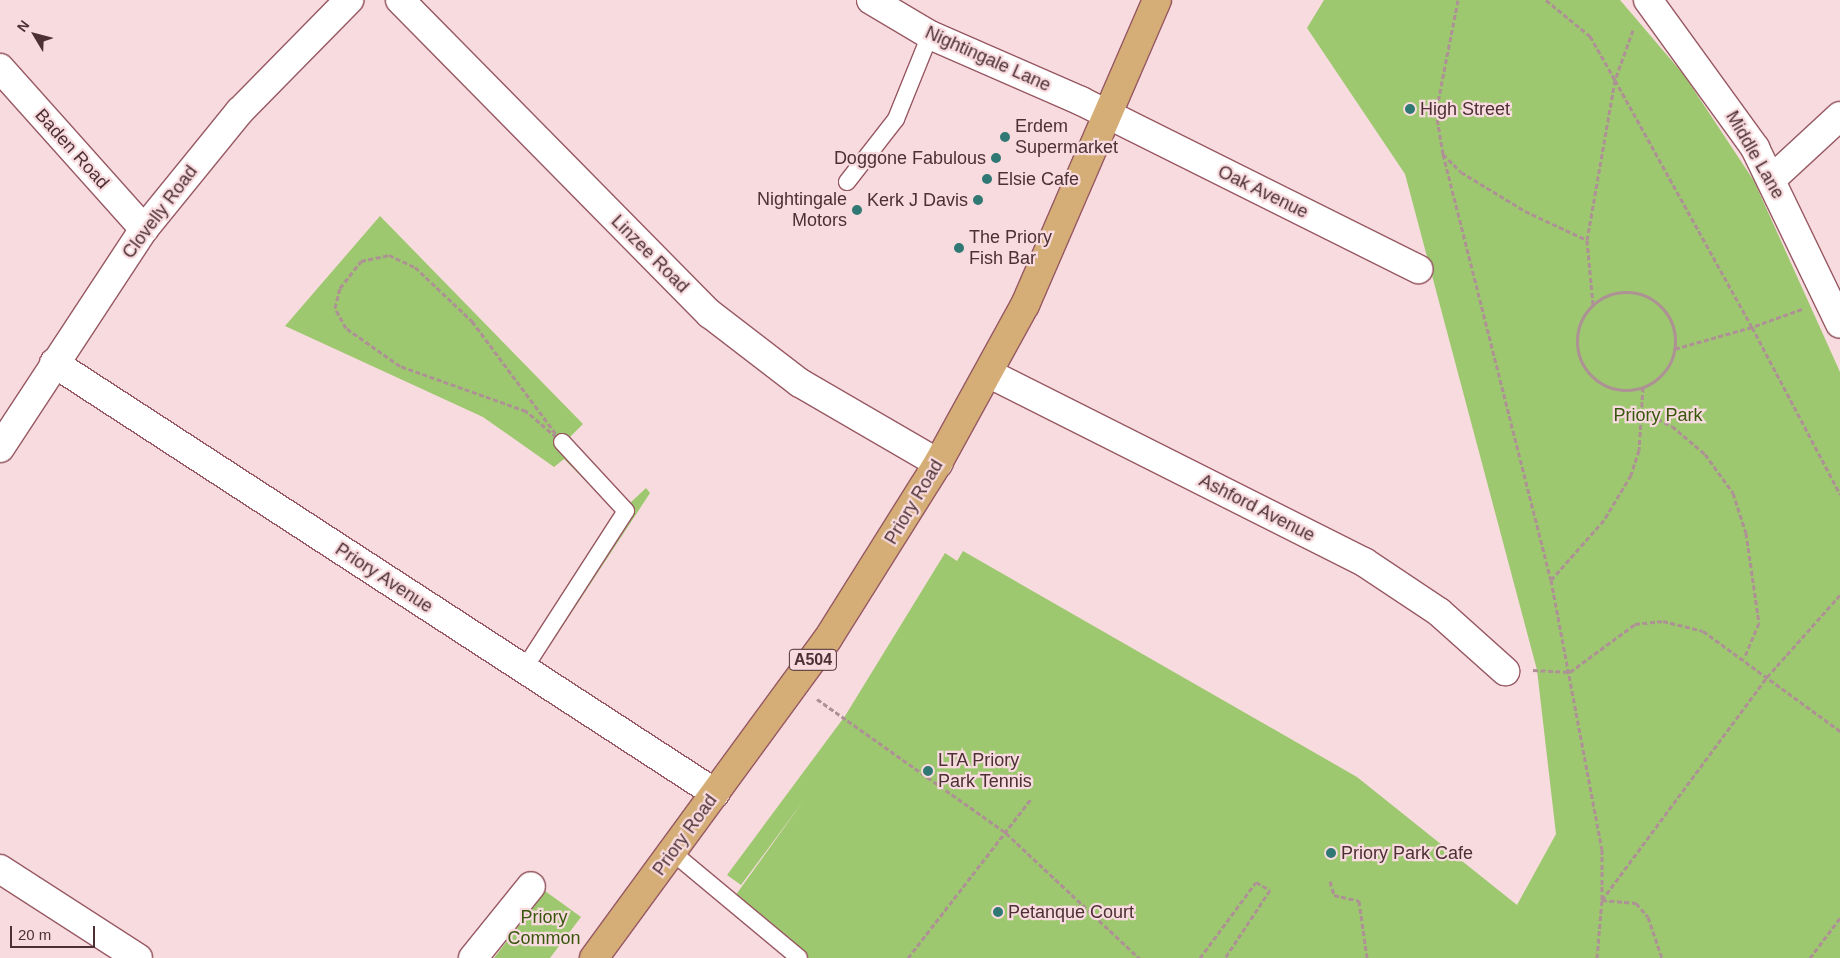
<!DOCTYPE html>
<html>
<head>
<meta charset="utf-8">
<style>
  body { margin:0 }
  #map { position:relative; width:1840px; height:958px; overflow:hidden; background:#f8dbde; font-family:Arial,sans-serif }
  div>[style] { position:absolute }
  .green>* { inset:0; background:#9dc86f }
  .path>* { height:3px; margin-top:-1.5px; transform-origin:0; background:repeating-linear-gradient(90deg,#ae9195 0 5px,transparent 0 7.5px) }
  .path>.ring { margin:-1.5px; padding:0; box-sizing:content-box; background:none; border:3px solid #ae9195; border-radius:50% }
  .roads { filter:drop-shadow(1px 0 #975963) drop-shadow(-1px 0 #975963) drop-shadow(0 1px #975963) drop-shadow(0 -1px #975963) }
  .service>* { height:16px; margin:-8px; padding:0 8px; transform-origin:8px; border-radius:8px; background:#fff }
  .minor>* { height:28px; margin:-14px; padding:0 14px; transform-origin:14px; border-radius:14px; background:#fff }
  .tertiary>* { height:28px; margin:-14px; padding:0 14px; transform-origin:14px; border-radius:14px; background:#fff }
  .primary>* { height:28px; margin:-14px; padding:0 14px; transform-origin:14px; border-radius:14px; background:#d4ae76 }
  .dots>* { width:14px; height:14px; translate:-50% -50%; box-sizing:border-box; border:2px solid #f8dbde; border-radius:50% }
  span { translate:-50% -50%; white-space:nowrap; text-align:center; line-height:1.15; -webkit-text-stroke:4.5px #f8dbde; paint-order:stroke }
  .shield-label span { padding:1px 4px; background:#f8dbde; border:1px solid; border-radius:4px; -webkit-text-stroke-width:0 }
  .shield-label { font-size:16px; color:#4c3034; font-weight:700 }
  .street-label { font-size:18px; color:#4c3034 }
  .poi-label { font-size:18px; color:#4c3034 }
  .left { translate:0 -50%; text-align:left }
  .right { translate:-100% -50%; text-align:right }
  .park-label { font-size:18px; color:#38560e }
  .north { position:absolute; left:10px; top:10px; width:50px; height:50px; -webkit-text-stroke:4px #f8dbde; paint-order:stroke; rotate:307deg; font-size:14px; font-weight:700; line-height:20px; text-align:center; color:#4c3034 }
  .north::after { content:''; display:block; margin:auto; width:18px; height:22px; background:#4c3034; clip-path:polygon(50% 0,100% 100%,50% 72%,0 100%) }
  .scale { position:absolute; left:10px; top:926px; width:85px; height:22px; box-sizing:border-box; border:2px solid #4c3034; border-top:0; padding-left:6px; font-size:15px; line-height:18px; white-space:nowrap; color:#4c3034; -webkit-text-stroke:4px #f8dbde; paint-order:stroke }
</style>
</head>
<body>
<div id="map">
  <div class="green">
    <i style="clip-path:polygon(1324px 0,1620px 0,1684px 75px,1754px 181px,1840px 372px,1840px 958px,806px 958px,735px 896px,804px 800px,741px 885px,727px 875px,845px 716px,945px 553px,957px 561px,963px 551px,1357px 777px,1517px 905px,1556px 834px,1537px 670px,1405px 174px,1307px 28px)"></i>
    <i style="clip-path:polygon(380px 216px,583px 424px,566px 441px,629px 504px,646px 488px,650px 493px,549px 647px,534px 637px,615px 511px,564px 459px,554px 467px,483px 417px,285px 326px)"></i>
    <i style="clip-path:polygon(545px 891px,581px 917px,550px 958px,494px 958px)"></i>
  </div>
  <div class="path">
    <i style="left:1458px;top:0;width:114px;rotate:101.1deg"></i>
    <i style="left:1436px;top:112px;width:43px;rotate:80.5deg"></i>
    <i style="left:1443px;top:154px;width:439px;rotate:75.8deg"></i>
    <i style="left:1546px;top:0;width:57px;rotate:39.3deg"></i>
    <i style="left:1590px;top:36px;width:51px;rotate:60.4deg"></i>
    <i style="left:1615px;top:80px;width:162px;rotate:99.9deg"></i>
    <i style="left:1587px;top:240px;width:65px;rotate:84.7deg"></i>
    <i style="left:1633px;top:30px;width:53px;rotate:109.8deg"></i>
    <i style="left:1615px;top:80px;width:282px;rotate:61deg"></i>
    <i style="left:1752px;top:327px;width:81px;rotate:164.2deg"></i>
    <i style="left:1443px;top:154px;width:25px;rotate:45deg"></i>
    <i style="left:1461px;top:172px;width:75px;rotate:31.4deg"></i>
    <i style="left:1525px;top:211px;width:68px;rotate:25.1deg"></i>
    <i style="left:389px;top:255px;width:29px;rotate:25deg"></i>
    <i style="left:415px;top:267px;width:79px;rotate:43.5deg"></i>
    <i style="left:472px;top:321px;width:151px;rotate:53.4deg"></i>
    <i style="left:562px;top:442px;width:48px;rotate:-139.3deg"></i>
    <i style="left:526px;top:411px;width:134px;rotate:-160.3deg"></i>
    <i style="left:400px;top:366px;width:66px;rotate:-144.9deg"></i>
    <i style="left:346px;top:328px;width:23px;rotate:-119deg"></i>
    <i style="left:335px;top:308px;width:21px;rotate:-76deg"></i>
    <i style="left:340px;top:288px;width:34px;rotate:-52deg"></i>
    <i style="left:361px;top:261px;width:29px;rotate:-12deg"></i>
    <i class="ring" style="left:1577px;top:292px;width:95px;height:95px"></i>
    <i style="left:1802px;top:309px;width:53px;rotate:160.2deg"></i>
    <i style="left:1752px;top:327px;width:189px;rotate:62.2deg"></i>
    <i style="left:1643px;top:387px;width:63px;rotate:93.6deg"></i>
    <i style="left:1639px;top:450px;width:26px;rotate:108deg"></i>
    <i style="left:1631px;top:475px;width:52px;rotate:121deg"></i>
    <i style="left:1604px;top:520px;width:80px;rotate:131.5deg"></i>
    <i style="left:1551px;top:580px;width:274px;rotate:79.3deg"></i>
    <i style="left:1602px;top:849px;width:51px;rotate:90deg"></i>
    <i style="left:1602px;top:900px;width:34px;rotate:5deg"></i>
    <i style="left:1636px;top:903px;width:18px;rotate:49deg"></i>
    <i style="left:1648px;top:917px;width:43px;rotate:71.1deg"></i>
    <i style="left:1644px;top:412px;width:31px;rotate:27deg"></i>
    <i style="left:1672px;top:426px;width:43px;rotate:40.3deg"></i>
    <i style="left:1705px;top:454px;width:48px;rotate:54.3deg"></i>
    <i style="left:1733px;top:493px;width:42px;rotate:72deg"></i>
    <i style="left:1746px;top:533px;width:91px;rotate:81.8deg"></i>
    <i style="left:1759px;top:623px;width:38px;rotate:113deg"></i>
    <i style="left:1533px;top:670px;width:37px;rotate:3deg"></i>
    <i style="left:1570px;top:672px;width:81px;rotate:-36.4deg"></i>
    <i style="left:1635px;top:624px;width:28px;rotate:-6deg"></i>
    <i style="left:1663px;top:621px;width:41px;rotate:14deg"></i>
    <i style="left:1703px;top:631px;width:170px;rotate:36.1deg"></i>
    <i style="left:817px;top:699px;width:232px;rotate:35.3deg"></i>
    <i style="left:1006px;top:833px;width:183px;rotate:43.2deg"></i>
    <i style="left:1330px;top:881px;width:15px;rotate:74deg"></i>
    <i style="left:1334px;top:895px;width:26px;rotate:13deg"></i>
    <i style="left:1359px;top:901px;width:58px;rotate:82deg"></i>
    <i style="left:908px;top:958px;width:201px;rotate:-52.3deg"></i>
    <i style="left:1200px;top:958px;width:94px;rotate:-53.6deg"></i>
    <i style="left:1256px;top:882px;width:16px;rotate:30deg"></i>
    <i style="left:1270px;top:890px;width:82px;rotate:123.5deg"></i>
    <i style="left:1597px;top:958px;width:58px;rotate:-85.1deg"></i>
    <i style="left:1602px;top:900px;width:277px;rotate:-53.5deg"></i>
    <i style="left:1767px;top:677px;width:110px;rotate:-48.3deg"></i>
    <i style="left:1810px;top:958px;width:50px;rotate:-53.1deg"></i>
  </div>
  <div class="roads">
    <div class="service">
      <i style="left:847px;top:182px;width:80px;rotate:-52.1deg"></i>
      <i style="left:896px;top:119px;width:91px;rotate:-68deg"></i>
      <i style="left:524px;top:669px;width:188px;rotate:-57.2deg"></i>
      <i style="left:626px;top:511px;width:94px;rotate:-132.8deg"></i>
      <i style="left:672px;top:852px;width:165px;rotate:39.8deg"></i>
    </div>
    <div class="minor">
      <i style="left:400px;top:0;width:441px;rotate:45.4deg"></i>
      <i style="left:710px;top:314px;width:113px;rotate:37.5deg"></i>
      <i style="left:800px;top:383px;width:160px;rotate:30.1deg"></i>
      <i style="left:871px;top:0;width:69px;rotate:30.7deg"></i>
      <i style="left:930px;top:35px;width:165px;rotate:23.6deg"></i>
      <i style="left:1081px;top:101px;width:377px;rotate:26.5deg"></i>
      <i style="left:0;top:68px;width:216px;rotate:48.2deg"></i>
      <i style="left:1773px;top:178px;width:91px;rotate:-42.8deg"></i>
      <i style="left:54px;top:363px;width:789px;rotate:33.05deg"></i>
      <i style="left:990px;top:374px;width:419px;rotate:26.7deg"></i>
      <i style="left:1364px;top:562px;width:90px;rotate:33.7deg"></i>
      <i style="left:1439px;top:612px;width:89px;rotate:41.8deg"></i>
      <i style="left:0;top:448px;width:262px;rotate:-56.7deg"></i>
      <i style="left:144px;top:229px;width:152px;rotate:-50.9deg"></i>
      <i style="left:240px;top:111px;width:156px;rotate:-45.5deg"></i>
      <i style="left:0;top:869px;width:164px;rotate:32.8deg"></i>
      <i style="left:473px;top:958px;width:92px;rotate:-51.1deg"></i>
    </div>
    <div class="tertiary">
      <i style="left:1648px;top:0;width:183px;rotate:54.1deg"></i>
      <i style="left:1755px;top:148px;width:195px;rotate:64.2deg"></i>
    </div>
    <div class="primary">
      <i style="left:594px;top:958px;width:394px;rotate:-53.8deg"></i>
      <i style="left:827px;top:640px;width:209px;rotate:-57.9deg"></i>
      <i style="left:938px;top:463px;width:180px;rotate:-61.2deg"></i>
      <i style="left:1025px;top:305px;width:332px;rotate:-66.6deg"></i>
    </div>
  </div>
  <div class="dots">
    <i style="left:1410px;top:109px;background:#2f7874"></i>
    <i style="left:1005px;top:137px;background:#2f7874"></i>
    <i style="left:996px;top:158px;background:#2f7874"></i>
    <i style="left:987px;top:179px;background:#2f7874"></i>
    <i style="left:978px;top:200px;background:#2f7874"></i>
    <i style="left:857px;top:210px;background:#2f7874"></i>
    <i style="left:959px;top:248px;background:#2f7874"></i>
    <i style="left:928px;top:771px;background:#2f7874"></i>
    <i style="left:1331px;top:853px;background:#2f7874"></i>
    <i style="left:998px;top:912px;background:#2f7874"></i>
  </div>
  <div class="shield-label">
    <span style="left:813px;top:660px">A504</span>
  </div>
  <div class="street-label">
    <span style="left:988px;top:59px;rotate:24deg">Nightingale Lane</span>
    <span style="left:72px;top:149px;rotate:48deg">Baden Road</span>
    <span style="left:1755px;top:155px;rotate:60deg">Middle Lane</span>
    <span style="left:1263px;top:192px;rotate:26deg">Oak Avenue</span>
    <span style="left:160px;top:212px;rotate:-53deg">Clovelly Road</span>
    <span style="left:650px;top:254px;rotate:45deg">Linzee Road</span>
    <span style="left:914px;top:502px;rotate:-59deg">Priory Road</span>
    <span style="left:1257px;top:508px;rotate:27deg">Ashford Avenue</span>
    <span style="left:384px;top:578px;rotate:33deg">Priory Avenue</span>
    <span style="left:685px;top:835px;rotate:-54deg">Priory Road</span>
  </div>
  <div class="poi-label">
    <span class="left" style="left:1420px;top:109px">High Street</span>
    <span class="left" style="left:1015px;top:137px">Erdem<br>Supermarket</span>
    <span class="right" style="left:986px;top:158px">Doggone Fabulous</span>
    <span class="left" style="left:997px;top:179px">Elsie Cafe</span>
    <span class="right" style="left:847px;top:210px">Nightingale<br>Motors</span>
    <span class="right" style="left:968px;top:200px">Kerk J Davis</span>
    <span class="left" style="left:969px;top:248px">The Priory<br>Fish Bar</span>
    <span class="left" style="left:938px;top:771px">LTA Priory<br>Park Tennis</span>
    <span class="left" style="left:1341px;top:853px">Priory Park Cafe</span>
    <span class="left" style="left:1008px;top:912px">Petanque Court</span>
  </div>
  <div class="park-label">
    <span style="left:1658px;top:415px">Priory Park</span>
    <span style="left:544px;top:928px">Priory<br>Common</span>
  </div>
  <div class="north">N</div>
  <div class="scale">20 m</div>
</div>
</body>
</html>
